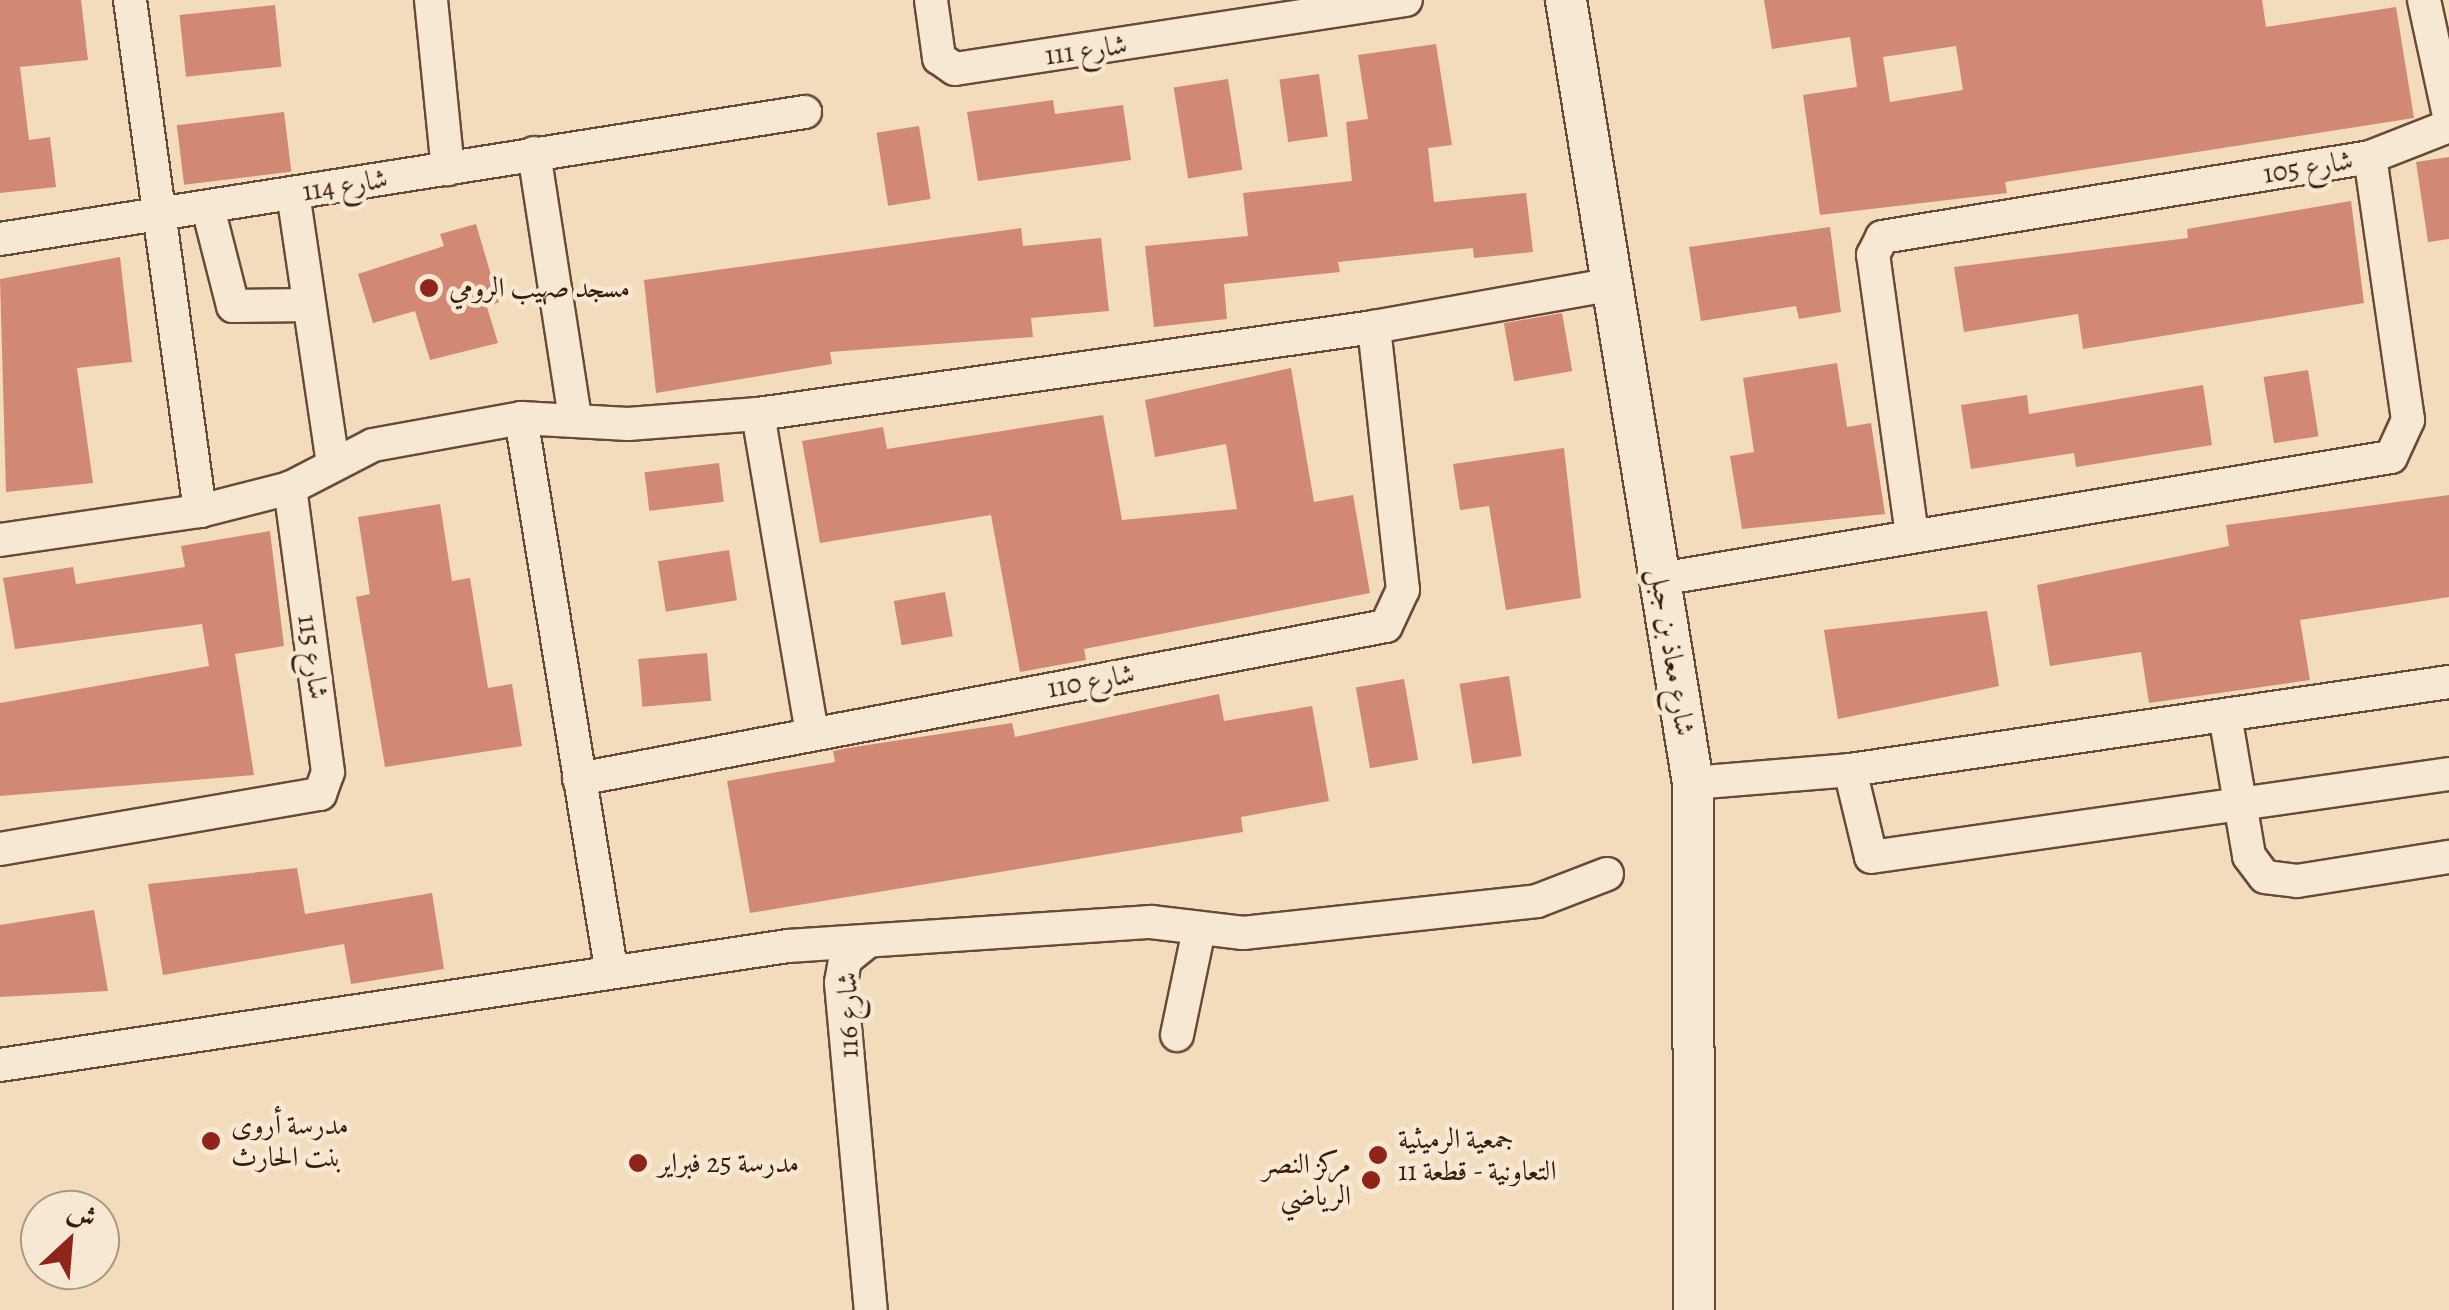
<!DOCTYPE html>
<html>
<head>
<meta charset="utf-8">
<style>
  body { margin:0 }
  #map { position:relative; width:2449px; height:1310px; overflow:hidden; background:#f2dcbc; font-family:Alegreya,Amiri,serif }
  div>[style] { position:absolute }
  .building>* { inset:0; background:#d18973; transform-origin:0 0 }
  .roads { filter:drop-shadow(2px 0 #694a39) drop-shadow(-2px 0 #694a39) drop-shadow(0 2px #694a39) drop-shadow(0 -2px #694a39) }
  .minor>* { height:32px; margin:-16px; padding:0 16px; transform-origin:16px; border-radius:16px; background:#f7e8d3 }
  .tertiary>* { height:40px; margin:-20px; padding:0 20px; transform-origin:20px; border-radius:20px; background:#f7e8d3 }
  .dots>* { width:28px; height:28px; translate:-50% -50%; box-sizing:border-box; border:5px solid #f7e8d3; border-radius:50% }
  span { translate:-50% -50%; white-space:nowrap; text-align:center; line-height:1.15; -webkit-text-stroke:9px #f7e8d3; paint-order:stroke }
  .street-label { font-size:28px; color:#3b1a0d }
  .poi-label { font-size:28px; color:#3b1a0d }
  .left { translate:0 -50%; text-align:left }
  .right { translate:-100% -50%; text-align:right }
  .north { position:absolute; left:20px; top:1190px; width:100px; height:100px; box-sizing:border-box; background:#f7e8d3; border:2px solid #ac9684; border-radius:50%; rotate:26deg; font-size:28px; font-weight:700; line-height:40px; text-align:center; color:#3b1a0d }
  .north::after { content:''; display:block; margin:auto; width:35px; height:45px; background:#8f2418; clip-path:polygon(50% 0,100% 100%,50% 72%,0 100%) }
</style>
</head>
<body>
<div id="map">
  <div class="building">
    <i style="clip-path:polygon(0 0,81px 0,88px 60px,20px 67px,29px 140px,50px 137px,56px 187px,0 193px)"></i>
    <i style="clip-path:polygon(evenodd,1764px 0,2262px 0,2266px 27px,2396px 7px,2414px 118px,2005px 182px,2007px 193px,1820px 215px,1803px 95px,1857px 87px,1850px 37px,1772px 49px,1764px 0,1956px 46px,1963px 90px,1890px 102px,1883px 57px,1956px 46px)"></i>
    <i style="left:275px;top:5px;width:62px;height:96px;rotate:84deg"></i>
    <i style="clip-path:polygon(1436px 44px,1452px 145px,1428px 148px,1434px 202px,1526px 193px,1533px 252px,1474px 258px,1473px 248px,1338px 262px,1340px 272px,1224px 284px,1227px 319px,1154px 327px,1145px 246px,1248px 236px,1243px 193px,1352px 181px,1346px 122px,1368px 119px,1358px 55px)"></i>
    <i style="left:1319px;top:74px;width:63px;height:40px;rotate:82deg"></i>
    <i style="left:1228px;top:79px;width:92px;height:55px;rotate:81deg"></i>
    <i style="clip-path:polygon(1053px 100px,1055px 114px,1123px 105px,1131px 160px,978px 181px,967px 112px)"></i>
    <i style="left:284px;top:112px;width:60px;height:108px;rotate:83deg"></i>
    <i style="left:919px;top:126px;width:74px;height:43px;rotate:81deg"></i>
    <i style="clip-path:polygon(2449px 157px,2449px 239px,2428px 242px,2416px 162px)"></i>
    <i style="clip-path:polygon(2351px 201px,2364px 303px,2083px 349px,2078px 314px,1964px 332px,1954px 267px,2188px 238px,2187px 229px)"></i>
    <i style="clip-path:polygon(476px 224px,499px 302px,487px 307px,498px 343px,430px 360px,415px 311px,373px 323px,358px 274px,444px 246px,440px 234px)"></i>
    <i style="clip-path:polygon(1830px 227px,1841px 312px,1799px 319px,1796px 306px,1701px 321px,1689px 247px)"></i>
    <i style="clip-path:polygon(1021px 228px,1023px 246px,1101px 238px,1109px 311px,1031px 318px,1033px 337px,830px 352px,832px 364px,656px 393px,644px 280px)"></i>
    <i style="clip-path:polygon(120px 257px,132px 362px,77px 368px,93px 483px,6px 492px,0 279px)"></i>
    <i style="left:1562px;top:313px;width:59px;height:59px;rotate:80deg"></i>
    <i style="clip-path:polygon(1837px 363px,1847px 427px,1871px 423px,1885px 514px,1742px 529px,1730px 456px,1754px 452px,1743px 378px)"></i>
    <i style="clip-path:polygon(1291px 368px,1314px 502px,1353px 495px,1370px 593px,1084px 649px,1086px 660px,1020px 672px,991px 515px,820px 543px,802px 441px,883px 427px,887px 449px,1103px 415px,1122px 520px,1237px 509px,1226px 444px,1155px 457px,1145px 400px)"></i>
    <i style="left:2308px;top:370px;width:67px;height:45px;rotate:81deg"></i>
    <i style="clip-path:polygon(2203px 385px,2212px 445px,2076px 467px,2074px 453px,1971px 469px,1961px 405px,2027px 395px,2029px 414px)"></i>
    <i style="clip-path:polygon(1564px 448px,1581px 598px,1506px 610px,1489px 506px,1460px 510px,1453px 464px)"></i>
    <i style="left:719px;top:463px;width:39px;height:75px;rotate:83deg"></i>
    <i style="clip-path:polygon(2449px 495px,2449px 597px,2300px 620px,2310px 680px,2149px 703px,2141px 652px,2050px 666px,2037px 585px,2229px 546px,2226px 525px)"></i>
    <i style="clip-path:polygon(440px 504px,452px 581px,470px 578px,488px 688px,512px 684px,522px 746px,385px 767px,356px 597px,370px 594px,358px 517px)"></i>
    <i style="clip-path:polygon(270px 531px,284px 646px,235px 654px,254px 775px,0 796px,0 703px,209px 666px,202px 624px,15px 649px,3px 578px,73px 567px,76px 584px,185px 567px,181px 546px)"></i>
    <i style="left:729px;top:550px;width:51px;height:72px;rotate:81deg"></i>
    <i style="left:945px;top:592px;width:45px;height:52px;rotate:80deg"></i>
    <i style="clip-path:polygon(1987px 611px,1999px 686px,1838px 719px,1824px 630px)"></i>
    <i style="left:707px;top:653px;width:48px;height:69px;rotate:85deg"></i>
    <i style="left:1509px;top:676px;width:81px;height:50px;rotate:81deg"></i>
    <i style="left:1404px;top:679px;width:82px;height:49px;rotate:80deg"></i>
    <i style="clip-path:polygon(1219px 694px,1224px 721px,1312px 706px,1329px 801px,1241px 817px,1243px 832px,750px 913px,727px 781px,835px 762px,833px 751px,848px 748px,1012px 723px,1015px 737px)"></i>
    <i style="clip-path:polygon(297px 868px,305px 914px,432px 893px,444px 969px,351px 984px,344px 944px,163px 975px,148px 884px)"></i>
    <i style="clip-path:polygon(94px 910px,108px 991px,0 997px,0 925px)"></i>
  </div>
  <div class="roads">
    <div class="minor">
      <i style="left:130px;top:0;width:516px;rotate:82.2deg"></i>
      <i style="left:431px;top:0;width:170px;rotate:84.3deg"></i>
      <i style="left:931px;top:0;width:59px;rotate:82.1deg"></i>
      <i style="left:939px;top:58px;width:19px;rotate:35deg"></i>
      <i style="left:955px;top:69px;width:456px;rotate:-8.7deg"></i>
      <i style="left:2424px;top:0;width:119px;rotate:77.8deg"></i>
      <i style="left:534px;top:153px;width:268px;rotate:81.2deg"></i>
      <i style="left:293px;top:193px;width:274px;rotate:81.6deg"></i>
      <i style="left:208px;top:208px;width:101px;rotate:75.7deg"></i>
      <i style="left:233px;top:306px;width:76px;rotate:-0.8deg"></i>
      <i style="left:0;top:239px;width:815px;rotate:-8.97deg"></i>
      <i style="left:758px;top:414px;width:323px;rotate:80.4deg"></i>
      <i style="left:521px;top:418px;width:557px;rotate:80.71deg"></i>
      <i style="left:1912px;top:535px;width:283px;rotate:-97.9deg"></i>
      <i style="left:1873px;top:255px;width:20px;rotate:-63deg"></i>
      <i style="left:1882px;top:237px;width:495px;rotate:-9.3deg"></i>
      <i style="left:2370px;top:157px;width:85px;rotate:-21.4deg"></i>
      <i style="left:0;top:540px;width:202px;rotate:-8.3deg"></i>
      <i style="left:200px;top:511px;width:93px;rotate:-14.3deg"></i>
      <i style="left:290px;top:488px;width:93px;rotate:-27.4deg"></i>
      <i style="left:373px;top:445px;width:150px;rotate:-10.3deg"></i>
      <i style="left:521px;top:418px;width:107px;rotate:3.2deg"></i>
      <i style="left:628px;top:424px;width:130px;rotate:-4.4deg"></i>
      <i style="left:758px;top:414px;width:622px;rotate:-8.04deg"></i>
      <i style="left:1374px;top:327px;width:243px;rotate:-10.2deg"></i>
      <i style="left:1660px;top:579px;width:741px;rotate:-9.48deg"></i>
      <i style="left:2391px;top:457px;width:41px;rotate:-65.3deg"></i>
      <i style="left:2408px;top:420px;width:266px;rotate:-98.2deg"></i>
      <i style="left:2225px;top:715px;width:143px;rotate:80.3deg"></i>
      <i style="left:2249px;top:856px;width:26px;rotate:53deg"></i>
      <i style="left:2265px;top:877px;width:32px;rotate:7deg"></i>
      <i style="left:2297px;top:881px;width:154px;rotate:-9deg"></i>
      <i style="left:1850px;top:770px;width:89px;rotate:76.4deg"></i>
      <i style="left:1871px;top:857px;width:584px;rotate:-8.17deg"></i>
      <i style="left:579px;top:779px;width:821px;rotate:-10.74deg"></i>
      <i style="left:1386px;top:626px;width:40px;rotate:-65deg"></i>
      <i style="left:1403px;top:590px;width:265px;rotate:-96.3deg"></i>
      <i style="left:1693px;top:783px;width:158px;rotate:-4.7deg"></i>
      <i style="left:1850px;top:770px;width:605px;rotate:-8.36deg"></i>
      <i style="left:0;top:849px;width:325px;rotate:-9.8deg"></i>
      <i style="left:320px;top:794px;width:23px;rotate:-70deg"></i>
      <i style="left:328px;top:772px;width:287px;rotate:-97.6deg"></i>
      <i style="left:867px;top:942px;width:28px;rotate:141deg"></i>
      <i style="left:845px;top:960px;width:23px;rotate:100deg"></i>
      <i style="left:841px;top:983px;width:328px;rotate:84.8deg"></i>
      <i style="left:1177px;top:1035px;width:107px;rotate:-78.2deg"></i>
      <i style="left:0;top:1065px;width:797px;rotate:-8.59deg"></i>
      <i style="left:788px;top:946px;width:364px;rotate:-3.8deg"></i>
      <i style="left:1151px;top:922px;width:93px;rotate:6.8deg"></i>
      <i style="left:1243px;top:933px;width:296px;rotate:-6.2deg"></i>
      <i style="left:1537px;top:901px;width:75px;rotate:-21.1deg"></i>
    </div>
    <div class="tertiary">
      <i style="left:1566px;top:0;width:793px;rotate:80.79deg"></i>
      <i style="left:1693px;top:783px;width:527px;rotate:89.89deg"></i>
    </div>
  </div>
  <div class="dots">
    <i style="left:429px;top:288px;background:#8f2418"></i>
    <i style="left:211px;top:1141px;background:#8f2418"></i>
    <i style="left:1378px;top:1155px;background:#8f2418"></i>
    <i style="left:638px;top:1163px;background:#8f2418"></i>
    <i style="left:1371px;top:1180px;background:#8f2418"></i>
  </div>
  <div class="street-label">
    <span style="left:1086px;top:50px;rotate:-8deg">شارع 111</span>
    <span style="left:2308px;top:167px;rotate:-9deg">شارع 105</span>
    <span style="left:345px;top:185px;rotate:-9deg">شارع 114</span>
    <span style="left:1672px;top:652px;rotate:81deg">شارع معاذ بن جبل</span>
    <span style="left:313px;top:657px;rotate:82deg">شارع 115</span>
    <span style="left:1091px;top:681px;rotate:-10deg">شارع 110</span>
    <span style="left:848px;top:1015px;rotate:-91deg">شارع 116</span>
  </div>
  <div class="poi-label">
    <span class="left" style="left:449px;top:288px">مسجد صهيب الرومي</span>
    <span class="left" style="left:231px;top:1141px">مدرسة أروى<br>بنت الحارث</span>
    <span class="left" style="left:1398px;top:1155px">جمعية الرميثية<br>التعاونية - قطعة 11</span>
    <span class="left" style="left:658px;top:1163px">مدرسة 25 فبراير</span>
    <span class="right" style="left:1351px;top:1180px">مركز النصر<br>الرياضي</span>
  </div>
  <div class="north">ش</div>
</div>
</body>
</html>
